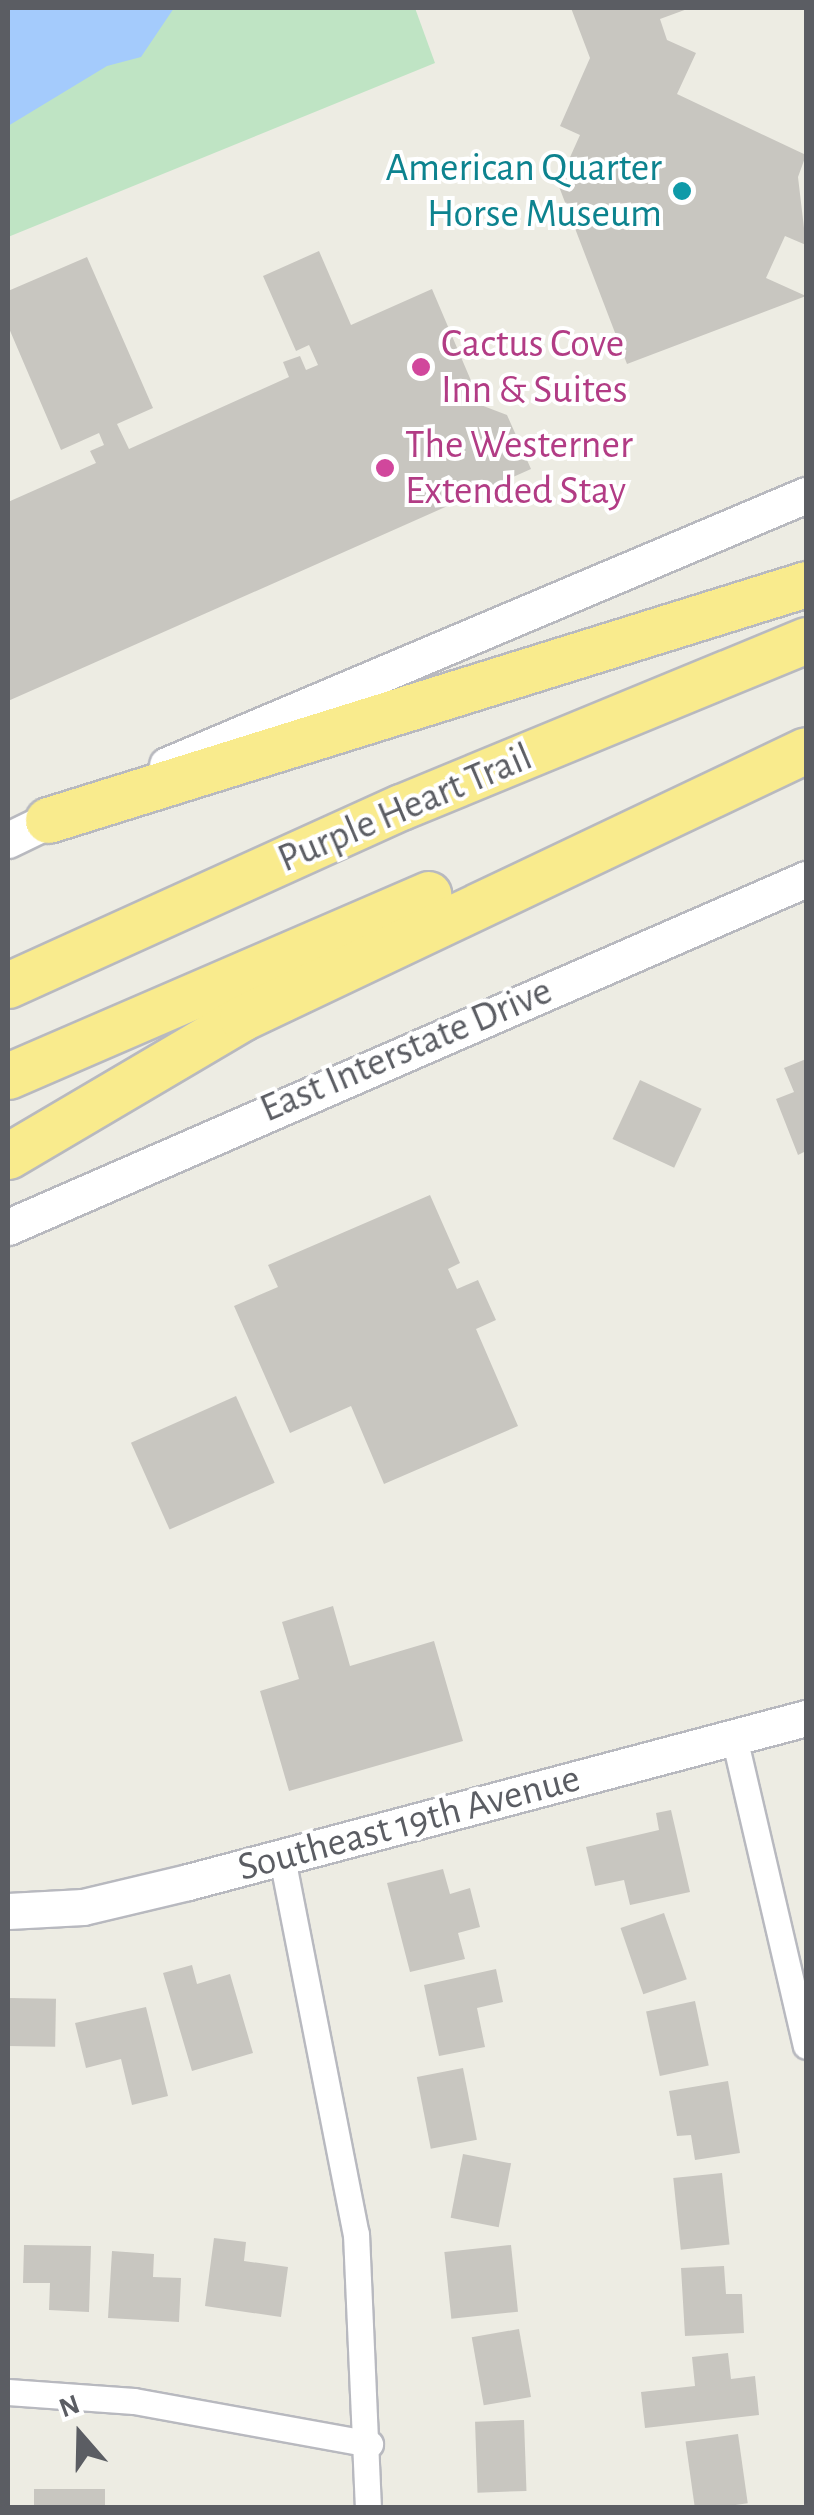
<!DOCTYPE html>
<html>
<head>
<meta charset="utf-8">
<style>
  body { margin:0 }
  #map { position:relative; width:814px; height:2515px; overflow:hidden; background:#edece3; font-family:"Alegreya Sans",sans-serif }
  div>[style] { position:absolute }
  .green>* { inset:0; background:#bfe4c4 }
  .water>* { inset:0; background:#a4cbfc }
  .building>* { inset:0; background:#c8c6c0; transform-origin:0 0 }
  .roads { filter:drop-shadow(2px 0 #b8b9bf) drop-shadow(-2px 0 #b8b9bf) drop-shadow(0 2px #b8b9bf) drop-shadow(0 -2px #b8b9bf) }
  .street>* { height:25px; margin:-12.5px; padding:0 12.5px; transform-origin:12.5px; border-radius:12.5px; background:#fff }
  .secondary>* { height:35px; margin:-17.5px; padding:0 17.5px; transform-origin:17.5px; border-radius:17.5px; background:#fff }
  .highway>* { height:45px; margin:-22.5px; padding:0 22.5px; transform-origin:22.5px; border-radius:22.5px; background:#f9eb8d }
  .dots>* { width:28px; height:28px; translate:-50% -50%; box-sizing:border-box; border:5px solid #fff; border-radius:50% }
  span { translate:-50% -50%; white-space:nowrap; text-align:center; line-height:1.15; -webkit-text-stroke:8px #fff; paint-order:stroke }
  .culture-label { font-size:40px; color:#0d838f }
  .right { translate:-100% -50%; text-align:right }
  .hotel-label { font-size:40px; color:#b23c85 }
  .left { translate:0 -50%; text-align:left }
  .street-label { font-size:40px; color:#5b5d63 }
  .frame { position:absolute; inset:0; border:10px solid #5b5d63; pointer-events:none }
  .north { position:absolute; left:30px; top:2385px; width:100px; height:100px; -webkit-text-stroke:8px #fff; paint-order:stroke; rotate:340deg; font-size:28px; font-weight:700; line-height:40px; text-align:center; color:#5b5d63 }
  .north::after { content:''; display:block; margin:auto; width:35px; height:45px; background:#5b5d63; clip-path:polygon(50% 0,100% 100%,50% 72%,0 100%) }
</style>
</head>
<body>
<div id="map">
  <div class="green">
    <i style="clip-path:polygon(8px 8px,415px 8px,435px 63px,8px 237px)"></i>
  </div>
  <div class="water">
    <i style="clip-path:polygon(8px 8px,174px 8px,141px 57px,107px 66px,8px 126px)"></i>
  </div>
  <div class="building">
    <i style="clip-path:polygon(571px 8px,690px 8px,660px 19px,667px 40px,696px 53px,677px 94px,806px 155px,798px 177px,806px 245px,785px 236px,766px 278px,806px 296px,627px 364px,558px 184px,580px 135px,560px 126px,590px 58px)"></i>
    <i style="clip-path:polygon(319px 251px,351px 325px,432px 289px,472px 383px,465px 399px,507px 415px,531px 469px,8px 701px,8px 502px,96px 463px,90px 451px,104px 445px,99px 433px,61px 450px,8px 326px,8px 291px,87px 257px,153px 408px,117px 424px,129px 449px,289px 377px,283px 362px,300px 356px,306px 370px,318px 365px,309px 345px,296px 351px,263px 276px)"></i>
    <i style="clip-path:polygon(806px 1059px,806px 1151px,798px 1155px,776px 1099px,794px 1092px,784px 1068px)"></i>
    <i style="left:640px;top:1080px;width:68px;height:65px;rotate:25deg"></i>
    <i style="clip-path:polygon(430px 1195px,460px 1263px,448px 1269px,457px 1289px,478px 1280px,496px 1320px,476px 1329px,518px 1426px,384px 1484px,351px 1406px,290px 1433px,234px 1306px,278px 1287px,268px 1265px)"></i>
    <i style="left:236px;top:1396px;width:95px;height:115px;rotate:66deg"></i>
    <i style="clip-path:polygon(333px 1606px,350px 1666px,434px 1641px,463px 1741px,289px 1791px,260px 1691px,299px 1679px,282px 1622px)"></i>
    <i style="clip-path:polygon(671px 1810px,690px 1892px,630px 1905px,624px 1880px,595px 1886px,586px 1847px,659px 1830px,656px 1813px)"></i>
    <i style="clip-path:polygon(443px 1869px,450px 1894px,470px 1888px,480px 1927px,458px 1933px,465px 1959px,410px 1972px,387px 1883px)"></i>
    <i style="left:664px;top:1913px;width:70px;height:46px;rotate:71deg"></i>
    <i style="clip-path:polygon(192px 1965px,197px 1984px,230px 1974px,253px 2053px,192px 2071px,163px 1973px)"></i>
    <i style="clip-path:polygon(496px 1969px,503px 2002px,477px 2008px,485px 2047px,439px 2056px,424px 1985px)"></i>
    <i style="left:8px;top:1998px;width:48px;height:48px;rotate:1deg"></i>
    <i style="left:695px;top:2001px;width:66px;height:50px;rotate:78deg"></i>
    <i style="clip-path:polygon(146px 2007px,168px 2096px,132px 2105px,121px 2059px,86px 2068px,75px 2023px)"></i>
    <i style="left:463px;top:2068px;width:73px;height:47px;rotate:79deg"></i>
    <i style="clip-path:polygon(728px 2081px,740px 2153px,695px 2160px,691px 2135px,677px 2136px,669px 2091px)"></i>
    <i style="left:463px;top:2154px;width:49px;height:65px;rotate:11deg"></i>
    <i style="left:722px;top:2173px;width:72px;height:49px;rotate:84deg"></i>
    <i style="clip-path:polygon(214px 2238px,246px 2242px,244px 2261px,288px 2267px,281px 2317px,205px 2306px)"></i>
    <i style="clip-path:polygon(24px 2245px,91px 2246px,89px 2312px,49px 2310px,50px 2283px,23px 2283px)"></i>
    <i style="left:511px;top:2245px;width:67px;height:67px;rotate:84deg"></i>
    <i style="clip-path:polygon(112px 2251px,154px 2254px,153px 2277px,181px 2278px,179px 2322px,108px 2318px)"></i>
    <i style="clip-path:polygon(724px 2266px,726px 2294px,742px 2294px,744px 2333px,685px 2336px,681px 2268px)"></i>
    <i style="left:519px;top:2329px;width:69px;height:48px;rotate:80deg"></i>
    <i style="clip-path:polygon(728px 2353px,731px 2379px,755px 2376px,759px 2415px,645px 2428px,641px 2392px,695px 2386px,692px 2357px)"></i>
    <i style="left:524px;top:2420px;width:71px;height:49px;rotate:88deg"></i>
    <i style="left:738px;top:2434px;width:70px;height:53px;rotate:82deg"></i>
    <i style="left:34px;top:2489px;width:71px;height:19px"></i>
  </div>
  <div class="roads">
    <div class="street">
      <i style="left:734px;top:1737px;width:317px;rotate:76.9deg"></i>
      <i style="left:282px;top:1858px;width:383px;rotate:78.9deg"></i>
      <i style="left:356px;top:2234px;width:274px;rotate:87.5deg"></i>
      <i style="left:8px;top:2392px;width:126px;rotate:4.1deg"></i>
      <i style="left:134px;top:2401px;width:240px;rotate:10.3deg"></i>
    </div>
    <div class="secondary">
      <i style="left:167px;top:765px;width:694px;rotate:-22.91deg"></i>
      <i style="left:8px;top:840px;width:69px;rotate:-25.8deg"></i>
      <i style="left:8px;top:1227px;width:871px;rotate:-23.56deg"></i>
      <i style="left:8px;top:1911px;width:75px;rotate:-3.1deg"></i>
      <i style="left:83px;top:1907px;width:108px;rotate:-13.4deg"></i>
      <i style="left:188px;top:1882px;width:639px;rotate:-14.86deg"></i>
    </div>
    <div class="highway">
      <i style="left:48px;top:820px;width:794px;rotate:-17.29deg"></i>
      <i style="left:8px;top:985px;width:431px;rotate:-24.4deg"></i>
      <i style="left:401px;top:807px;width:438px;rotate:-22.4deg"></i>
      <i style="left:8px;top:1076px;width:458px;rotate:-23.4deg"></i>
      <i style="left:8px;top:1156px;width:272px;rotate:-30.5deg"></i>
      <i style="left:242px;top:1018px;width:624px;rotate:-25.42deg"></i>
    </div>
  </div>
  <div class="dots">
    <i style="left:682px;top:191px;background:#0f9aa8"></i>
    <i style="left:421px;top:367px;background:#d1479c"></i>
    <i style="left:385px;top:468px;background:#d1479c"></i>
  </div>
  <div class="culture-label">
    <span class="right" style="left:662px;top:191px">American Quarter<br>Horse Museum</span>
  </div>
  <div class="hotel-label">
    <span class="left" style="left:441px;top:367px">Cactus Cove<br>Inn &amp; Suites</span>
    <span class="left" style="left:405px;top:468px">The Westerner<br>Extended Stay</span>
  </div>
  <div class="street-label">
    <span style="left:405px;top:808px;rotate:-23deg">Purple Heart Trail</span>
    <span style="left:406px;top:1050px;rotate:-23deg">East Interstate Drive</span>
    <span style="left:409px;top:1823px;rotate:-15deg">Southeast 19th Avenue</span>
  </div>
  <div class="frame"></div>
  <div class="north">N</div>
</div>
</body>
</html>
